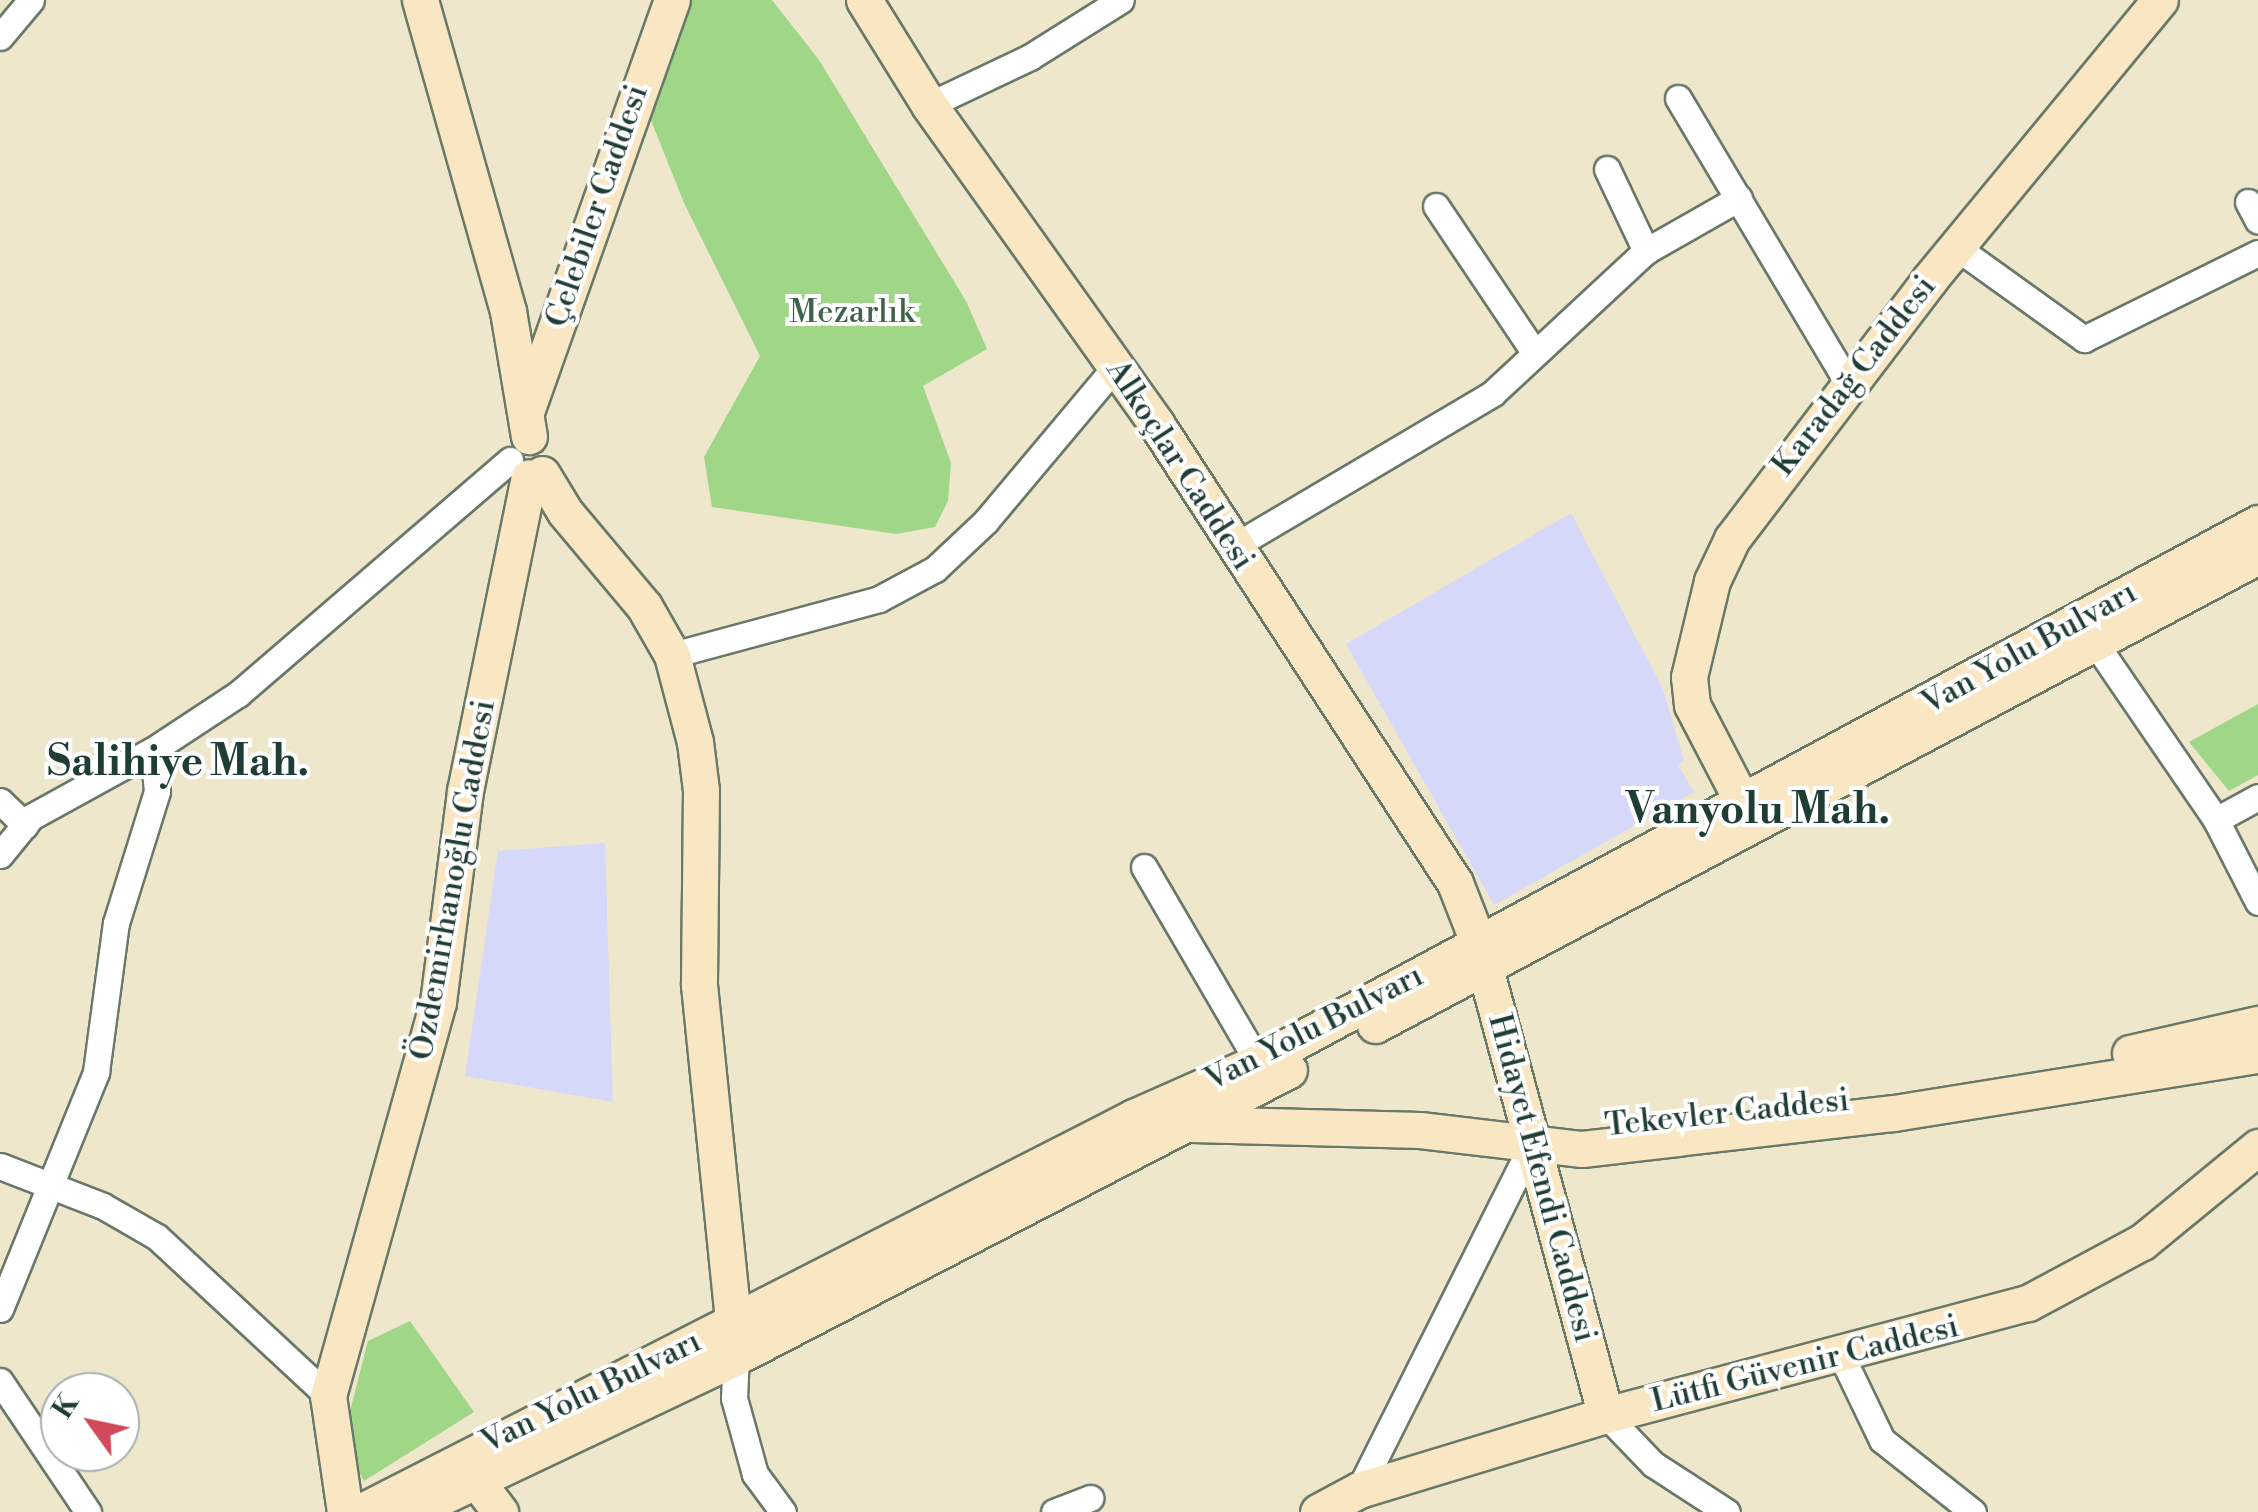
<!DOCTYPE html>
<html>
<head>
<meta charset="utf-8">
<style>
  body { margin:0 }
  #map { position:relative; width:2258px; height:1512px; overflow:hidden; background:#efe7cc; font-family:"Libre Bodoni",serif }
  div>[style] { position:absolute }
  .built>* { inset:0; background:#d5d8f9 }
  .green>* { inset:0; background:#9fd687 }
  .roads { filter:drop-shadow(2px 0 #687869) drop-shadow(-2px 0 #687869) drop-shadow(0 2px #687869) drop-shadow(0 -2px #687869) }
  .street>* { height:25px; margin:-12.5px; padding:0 12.5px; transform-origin:12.5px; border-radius:12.5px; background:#fff }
  .secondary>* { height:35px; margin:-17.5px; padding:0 17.5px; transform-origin:17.5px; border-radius:17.5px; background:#f9e7c3 }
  span { translate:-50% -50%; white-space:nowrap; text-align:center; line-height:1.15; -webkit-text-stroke:8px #fff; paint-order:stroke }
  .street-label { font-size:32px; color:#1f3d34 }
  .park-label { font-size:32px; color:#3f6349 }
  .district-label { font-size:42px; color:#1f3d34; font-weight:700 }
  .north { position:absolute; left:40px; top:1372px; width:100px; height:100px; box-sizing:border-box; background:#fff; border:2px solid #a5b1ae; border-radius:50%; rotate:303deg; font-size:28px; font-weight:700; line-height:40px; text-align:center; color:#1f3d34 }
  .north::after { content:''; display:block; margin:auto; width:35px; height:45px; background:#d1495b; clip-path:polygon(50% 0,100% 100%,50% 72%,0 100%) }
</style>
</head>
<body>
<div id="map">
  <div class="built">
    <i style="clip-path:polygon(1571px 513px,1663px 689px,1684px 761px,1678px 765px,1694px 792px,1494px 905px,1346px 644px)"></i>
    <i style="clip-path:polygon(605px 843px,613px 1102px,465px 1076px,498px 851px)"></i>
  </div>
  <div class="green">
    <i style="clip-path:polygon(691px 0,772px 0,819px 60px,966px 301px,987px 349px,923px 386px,951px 463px,948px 501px,935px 527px,896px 534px,712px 507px,704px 457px,760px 356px,684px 203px,644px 103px)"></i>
    <i style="clip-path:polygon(2258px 704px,2258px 775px,2229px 791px,2189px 742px)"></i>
    <i style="clip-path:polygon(410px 1321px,474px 1412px,364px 1481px,350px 1455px,349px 1415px,368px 1341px)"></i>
  </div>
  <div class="roads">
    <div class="street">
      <i style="left:0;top:37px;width:48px;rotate:-50deg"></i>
      <i style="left:1678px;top:98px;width:332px;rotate:59.2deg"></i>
      <i style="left:929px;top:105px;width:112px;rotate:-25.4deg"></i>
      <i style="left:1030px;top:57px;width:107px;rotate:-32.1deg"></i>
      <i style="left:1607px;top:169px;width:91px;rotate:64.6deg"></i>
      <i style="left:2248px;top:202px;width:21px;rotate:62deg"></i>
      <i style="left:1436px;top:206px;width:176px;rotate:56.1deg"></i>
      <i style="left:1956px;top:247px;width:158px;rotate:35.7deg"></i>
      <i style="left:2084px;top:339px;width:194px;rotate:-26.3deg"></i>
      <i style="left:1233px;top:547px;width:302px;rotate:-30.6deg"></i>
      <i style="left:1493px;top:393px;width:209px;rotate:-42.9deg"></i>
      <i style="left:1646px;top:251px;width:107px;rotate:-29.7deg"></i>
      <i style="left:2095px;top:643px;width:214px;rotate:55.6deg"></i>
      <i style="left:2216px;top:820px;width:92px;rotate:62.9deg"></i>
      <i style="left:672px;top:655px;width:214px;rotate:-15.1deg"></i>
      <i style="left:879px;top:599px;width:64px;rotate:-28.2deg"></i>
      <i style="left:935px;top:569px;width:69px;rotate:-43.2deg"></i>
      <i style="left:985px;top:522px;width:204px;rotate:-50deg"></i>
      <i style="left:0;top:801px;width:35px;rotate:44deg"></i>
      <i style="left:2216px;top:820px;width:48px;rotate:-28.7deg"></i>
      <i style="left:0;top:855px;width:49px;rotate:-50.8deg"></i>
      <i style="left:31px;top:817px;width:139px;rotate:-28.8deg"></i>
      <i style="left:153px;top:750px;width:102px;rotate:-33.4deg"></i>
      <i style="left:238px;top:694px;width:359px;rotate:-40.7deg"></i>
      <i style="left:1144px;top:867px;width:226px;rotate:59.7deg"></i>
      <i style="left:0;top:1166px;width:110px;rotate:21.2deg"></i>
      <i style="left:103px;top:1206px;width:62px;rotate:29.9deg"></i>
      <i style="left:157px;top:1237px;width:233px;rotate:42.9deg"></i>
      <i style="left:0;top:1309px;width:256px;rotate:-67.9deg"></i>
      <i style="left:96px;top:1072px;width:150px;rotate:-82.4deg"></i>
      <i style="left:116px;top:923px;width:138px;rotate:-72.7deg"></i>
      <i style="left:157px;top:791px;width:41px;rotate:-95.6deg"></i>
      <i style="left:736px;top:1357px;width:41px;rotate:92.8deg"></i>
      <i style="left:734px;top:1398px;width:79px;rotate:74.6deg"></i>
      <i style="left:755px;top:1474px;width:47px;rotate:53.6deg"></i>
      <i style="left:1842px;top:1357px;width:92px;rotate:64.3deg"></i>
      <i style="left:1882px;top:1440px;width:116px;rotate:38.4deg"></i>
      <i style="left:0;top:1381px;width:158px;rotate:56.1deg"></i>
      <i style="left:1606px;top:1415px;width:68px;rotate:46.2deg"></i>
      <i style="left:1653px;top:1464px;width:88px;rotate:33deg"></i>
      <i style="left:1359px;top:1490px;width:388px;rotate:-63.4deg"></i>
      <i style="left:1054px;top:1512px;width:39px;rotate:-21deg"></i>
    </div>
    <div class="secondary">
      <i style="left:420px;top:0;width:323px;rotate:74.2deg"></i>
      <i style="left:508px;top:311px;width:127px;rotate:80.5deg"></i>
      <i style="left:864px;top:0;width:123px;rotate:58.2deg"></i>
      <i style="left:929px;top:105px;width:393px;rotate:54.5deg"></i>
      <i style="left:1157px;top:425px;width:546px;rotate:56.95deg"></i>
      <i style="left:1455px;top:883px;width:63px;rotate:68.7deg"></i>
      <i style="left:1478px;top:942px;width:490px;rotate:74.9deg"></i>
      <i style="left:527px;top:409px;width:434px;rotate:-70.5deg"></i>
      <i style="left:542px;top:474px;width:44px;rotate:58.8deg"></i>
      <i style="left:565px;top:512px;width:123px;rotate:50deg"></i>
      <i style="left:644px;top:606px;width:56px;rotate:60.3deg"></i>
      <i style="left:672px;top:655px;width:90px;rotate:75.2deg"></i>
      <i style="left:695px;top:742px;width:48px;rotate:82.9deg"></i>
      <i style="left:701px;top:790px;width:195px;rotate:90.6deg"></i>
      <i style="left:699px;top:985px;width:356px;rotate:84.2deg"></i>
      <i style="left:1742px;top:801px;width:108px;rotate:-117.5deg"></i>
      <i style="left:1692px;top:705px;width:28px;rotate:-96deg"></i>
      <i style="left:1689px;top:677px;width:99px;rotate:-76.5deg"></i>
      <i style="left:1712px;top:581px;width:47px;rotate:-64.5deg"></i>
      <i style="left:1732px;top:539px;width:325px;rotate:-52.7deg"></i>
      <i style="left:1929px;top:280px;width:363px;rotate:-50.5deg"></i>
      <i style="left:1375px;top:1025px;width:1000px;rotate:-27.97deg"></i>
      <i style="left:2130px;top:1053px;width:131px;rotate:-12.8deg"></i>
      <i style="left:1192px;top:1124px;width:228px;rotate:1.5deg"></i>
      <i style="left:1420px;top:1130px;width:163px;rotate:6.7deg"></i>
      <i style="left:1582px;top:1149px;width:314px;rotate:-6.6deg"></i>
      <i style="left:1894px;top:1113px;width:369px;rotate:-9.1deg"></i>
      <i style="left:479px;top:1484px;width:35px;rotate:53deg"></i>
      <i style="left:345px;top:1512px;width:117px;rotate:-98.3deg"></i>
      <i style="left:328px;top:1396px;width:409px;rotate:-74.4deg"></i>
      <i style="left:438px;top:1002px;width:213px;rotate:-82.7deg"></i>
      <i style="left:465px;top:791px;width:320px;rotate:-78.5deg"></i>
      <i style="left:360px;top:1512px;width:869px;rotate:-27.04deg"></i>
      <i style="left:1134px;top:1117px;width:136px;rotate:-23.9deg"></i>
      <i style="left:1258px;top:1062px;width:1136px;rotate:-28.32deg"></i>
      <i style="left:410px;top:1512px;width:361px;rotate:-25.4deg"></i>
      <i style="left:736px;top:1357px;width:623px;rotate:-27.43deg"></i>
      <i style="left:1318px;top:1512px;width:47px;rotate:-28.2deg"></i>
      <i style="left:1359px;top:1490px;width:258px;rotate:-16.9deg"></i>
      <i style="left:1606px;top:1415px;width:437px;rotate:-14.9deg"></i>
      <i style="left:2028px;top:1303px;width:129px;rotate:-28.2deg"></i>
      <i style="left:2142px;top:1242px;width:150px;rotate:-39.3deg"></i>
    </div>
  </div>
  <div class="street-label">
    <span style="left:597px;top:206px;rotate:-71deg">Çelebiler Caddesi</span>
    <span style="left:1854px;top:376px;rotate:-52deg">Karadağ Caddesi</span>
    <span style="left:1180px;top:465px;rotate:57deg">Alkoçlar Caddesi</span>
    <span style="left:2029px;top:648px;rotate:-29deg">Van Yolu Bulvarı</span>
    <span style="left:453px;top:880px;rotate:-80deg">Özdemirhanoğlu Caddesi</span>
    <span style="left:1314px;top:1028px;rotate:-27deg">Van Yolu Bulvarı</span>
    <span style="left:1727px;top:1113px;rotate:-6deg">Tekevler Caddesi</span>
    <span style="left:1542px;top:1178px;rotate:75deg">Hidayet Efendi Caddesi</span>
    <span style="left:1805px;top:1364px;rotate:-14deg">Lütfi Güvenir Caddesi</span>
    <span style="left:591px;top:1392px;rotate:-26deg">Van Yolu Bulvarı</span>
  </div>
  <div class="park-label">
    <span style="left:852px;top:312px">Mezarlık</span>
  </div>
  <div class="district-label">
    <span style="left:178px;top:763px">Salihiye Mah.</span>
    <span style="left:1758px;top:811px">Vanyolu Mah.</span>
  </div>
  <div class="north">K</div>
</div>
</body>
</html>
